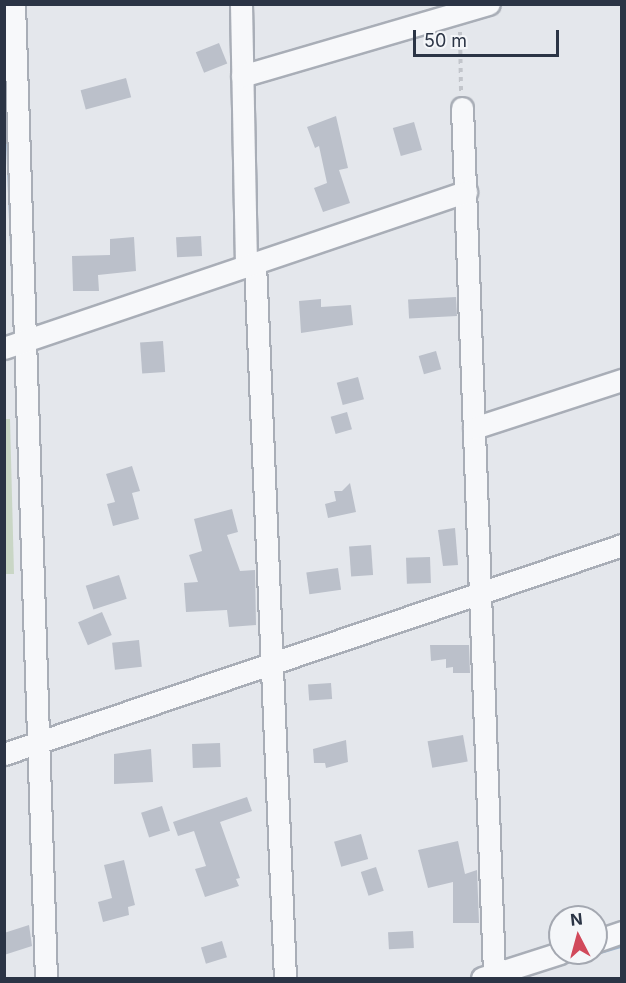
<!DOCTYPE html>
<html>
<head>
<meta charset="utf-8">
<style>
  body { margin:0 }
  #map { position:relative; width:626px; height:983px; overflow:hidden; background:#e4e7ec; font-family:Inter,sans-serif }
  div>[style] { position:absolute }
  .green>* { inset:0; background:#c9d6c5 }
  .water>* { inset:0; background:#9fb4cc }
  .building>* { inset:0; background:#bbc0ca; transform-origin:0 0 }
  .path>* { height:4px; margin-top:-2px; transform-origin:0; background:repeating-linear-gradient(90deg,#c2c5cb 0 4.5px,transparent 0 9px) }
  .roads { filter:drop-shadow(2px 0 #a9aeb7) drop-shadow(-2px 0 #a9aeb7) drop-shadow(0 2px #a9aeb7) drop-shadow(0 -2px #a9aeb7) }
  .street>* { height:21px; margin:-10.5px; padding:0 10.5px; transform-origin:10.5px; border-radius:10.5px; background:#f7f8fa }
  span { translate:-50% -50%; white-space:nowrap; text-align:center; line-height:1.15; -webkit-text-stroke:4.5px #f4f6f9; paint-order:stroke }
  .frame { position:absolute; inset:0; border:6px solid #2b3445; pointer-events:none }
  .north { position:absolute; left:548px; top:905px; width:60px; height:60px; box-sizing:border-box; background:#f4f6f9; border:2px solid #a4a8b1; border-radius:50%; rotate:354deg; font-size:16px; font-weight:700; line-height:24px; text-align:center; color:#2b3445 }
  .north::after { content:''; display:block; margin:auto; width:21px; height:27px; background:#d1495b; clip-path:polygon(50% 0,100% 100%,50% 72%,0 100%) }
  .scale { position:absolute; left:413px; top:30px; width:146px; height:27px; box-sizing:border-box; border:3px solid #2b3445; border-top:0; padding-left:8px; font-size:18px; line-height:21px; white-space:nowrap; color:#2b3445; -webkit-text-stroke:4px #f4f6f9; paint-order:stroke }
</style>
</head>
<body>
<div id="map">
  <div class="green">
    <i style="clip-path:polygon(5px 419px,10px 419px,14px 574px,5px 574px)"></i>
  </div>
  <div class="water">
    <i style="clip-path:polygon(4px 37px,16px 323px,13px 324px,5px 115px)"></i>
    <i style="clip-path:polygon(621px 945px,621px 948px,520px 978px)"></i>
  </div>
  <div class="building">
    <i style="left:219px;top:43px;width:22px;height:25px;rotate:68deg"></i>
    <i style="left:126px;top:78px;width:20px;height:47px;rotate:75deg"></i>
    <i style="clip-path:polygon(336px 116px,348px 168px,339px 170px,350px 203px,323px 212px,314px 188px,327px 183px,319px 146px,315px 148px,307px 127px)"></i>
    <i style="left:414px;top:122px;width:29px;height:22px;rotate:74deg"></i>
    <i style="left:201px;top:236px;width:20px;height:25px;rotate:87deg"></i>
    <i style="clip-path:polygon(134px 237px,136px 271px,98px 275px,99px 291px,73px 291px,72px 256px,110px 255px,110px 239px)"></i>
    <i style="left:456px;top:297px;width:19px;height:48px;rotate:87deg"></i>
    <i style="clip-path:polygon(321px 299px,321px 307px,351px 305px,353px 325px,301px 333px,299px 301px)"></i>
    <i style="left:163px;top:341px;width:31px;height:23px;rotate:86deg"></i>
    <i style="left:436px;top:351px;width:19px;height:18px;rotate:74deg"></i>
    <i style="left:358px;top:377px;width:23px;height:22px;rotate:75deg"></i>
    <i style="left:347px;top:412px;width:18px;height:17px;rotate:74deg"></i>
    <i style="clip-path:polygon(132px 466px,140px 491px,132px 493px,139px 519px,113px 526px,107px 504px,115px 502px,106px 474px)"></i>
    <i style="clip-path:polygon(350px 483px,356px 512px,328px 518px,325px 504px,336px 501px,334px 491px,342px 491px)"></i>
    <i style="clip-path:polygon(232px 509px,238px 532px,227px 535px,240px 571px,255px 570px,256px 625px,229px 627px,227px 610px,186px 612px,184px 583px,198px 582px,189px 555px,202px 551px,194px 519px)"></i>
    <i style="clip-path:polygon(455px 528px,458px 565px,443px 566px,438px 530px)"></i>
    <i style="left:371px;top:545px;width:30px;height:22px;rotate:86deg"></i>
    <i style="left:430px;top:557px;width:26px;height:24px;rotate:88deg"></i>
    <i style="left:338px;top:568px;width:22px;height:32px;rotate:82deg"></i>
    <i style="left:119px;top:575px;width:25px;height:35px;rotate:72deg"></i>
    <i style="left:102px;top:612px;width:25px;height:26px;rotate:67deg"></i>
    <i style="left:139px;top:640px;width:27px;height:27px;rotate:84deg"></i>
    <i style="clip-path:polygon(430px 645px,469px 645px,470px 673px,453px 673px,453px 667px,446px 668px,446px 659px,431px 661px)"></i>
    <i style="left:331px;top:683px;width:16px;height:23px;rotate:86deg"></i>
    <i style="left:463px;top:735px;width:27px;height:36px;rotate:80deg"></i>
    <i style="clip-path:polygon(346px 740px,348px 762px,326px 768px,325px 763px,314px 763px,313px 749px)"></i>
    <i style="left:220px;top:743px;width:24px;height:28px;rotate:88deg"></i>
    <i style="clip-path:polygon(151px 749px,153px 782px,114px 784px,114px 754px)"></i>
    <i style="clip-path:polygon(247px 797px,252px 811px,220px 822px,240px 878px,236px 879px,239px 886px,205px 897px,195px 869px,206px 866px,194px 831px,178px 836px,173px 822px)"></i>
    <i style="left:162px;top:806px;width:26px;height:22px;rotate:72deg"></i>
    <i style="left:361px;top:834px;width:26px;height:28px;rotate:74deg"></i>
    <i style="clip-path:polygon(458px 841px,465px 874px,477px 870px,479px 923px,453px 923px,453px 882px,428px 888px,418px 850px)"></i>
    <i style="clip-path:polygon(124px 860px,135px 905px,128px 907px,129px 915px,103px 922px,98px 902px,112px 898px,104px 865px)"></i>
    <i style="left:376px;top:867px;width:25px;height:16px;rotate:72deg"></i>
    <i style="clip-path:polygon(29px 925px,32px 946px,4px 955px,4px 933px)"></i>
    <i style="left:413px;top:931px;width:17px;height:25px;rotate:87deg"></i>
    <i style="left:222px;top:941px;width:17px;height:22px;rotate:73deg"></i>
  </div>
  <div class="path">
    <i style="left:460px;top:32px;width:59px;rotate:89deg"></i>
  </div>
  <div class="roads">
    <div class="street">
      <i style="left:14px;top:4px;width:975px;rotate:88.12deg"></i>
      <i style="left:241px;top:4px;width:263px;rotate:88.9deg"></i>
      <i style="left:242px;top:76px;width:257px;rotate:-16.3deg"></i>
      <i style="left:462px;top:108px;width:867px;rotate:87.88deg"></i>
      <i style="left:255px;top:263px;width:716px;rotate:87.6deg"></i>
      <i style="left:4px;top:348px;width:488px;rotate:-18.7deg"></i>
      <i style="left:474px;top:428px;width:156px;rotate:-18deg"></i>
      <i style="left:4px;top:754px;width:652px;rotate:-18.68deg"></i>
      <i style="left:596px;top:941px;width:28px;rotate:-19deg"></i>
      <i style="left:482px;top:978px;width:82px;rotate:-17.8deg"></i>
    </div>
  </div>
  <div class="frame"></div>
  <div class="north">N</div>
  <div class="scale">50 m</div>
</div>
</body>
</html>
